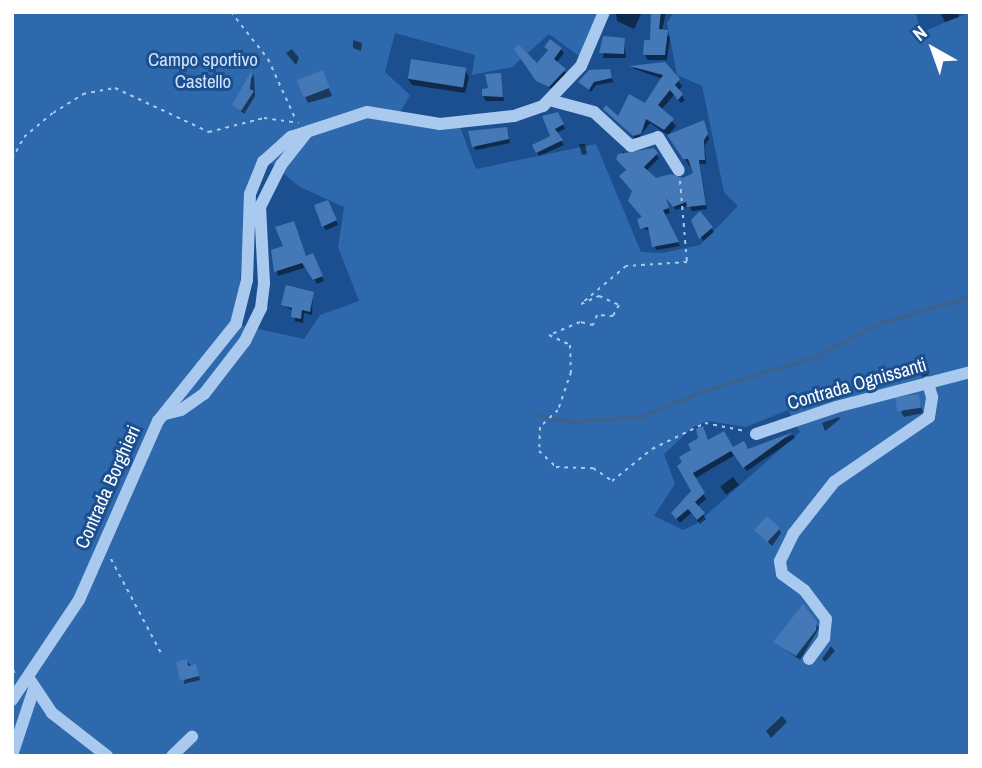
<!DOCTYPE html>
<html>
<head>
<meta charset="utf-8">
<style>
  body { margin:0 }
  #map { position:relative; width:982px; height:768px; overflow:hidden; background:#1b4f8f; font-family:"Archivo Narrow",sans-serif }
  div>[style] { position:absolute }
  .green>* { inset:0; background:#2e69ad }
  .shadow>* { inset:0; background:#0007; transform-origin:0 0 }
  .stream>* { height:3.5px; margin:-1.75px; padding:0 1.75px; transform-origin:1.75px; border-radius:1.75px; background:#3c6290 }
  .building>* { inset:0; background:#4478b7; transform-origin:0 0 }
  .path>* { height:2px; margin-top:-1px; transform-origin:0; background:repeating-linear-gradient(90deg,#a9c9ee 0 3.5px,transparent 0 8.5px) }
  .minor>* { height:12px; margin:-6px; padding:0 6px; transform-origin:6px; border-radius:6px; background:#a9c9ee }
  span { translate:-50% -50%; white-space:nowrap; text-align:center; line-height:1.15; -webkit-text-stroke:6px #1b4f8f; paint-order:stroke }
  .park-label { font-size:19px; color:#cfe3fa }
  .street-label { font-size:19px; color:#fff }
  .frame { position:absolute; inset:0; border:14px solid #fff; pointer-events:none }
  .north { position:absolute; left:898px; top:14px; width:70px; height:70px; -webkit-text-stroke:5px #1b4f8f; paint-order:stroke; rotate:320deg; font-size:19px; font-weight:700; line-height:28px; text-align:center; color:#fff }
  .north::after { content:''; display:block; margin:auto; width:24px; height:32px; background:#fff; clip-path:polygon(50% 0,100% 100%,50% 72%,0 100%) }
</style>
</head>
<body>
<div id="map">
  <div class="green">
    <i style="clip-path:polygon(evenodd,12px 12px,600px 12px,584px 60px,549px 34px,512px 67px,472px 75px,475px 55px,395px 33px,385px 72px,410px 95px,396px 119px,459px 124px,476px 169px,596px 144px,641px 252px,662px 253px,700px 245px,738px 206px,724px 192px,702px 86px,677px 75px,667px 23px,674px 12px,915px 12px,922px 32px,970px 12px,970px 756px,12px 756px,12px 12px,267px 160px,300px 187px,344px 207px,338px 247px,359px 301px,320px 315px,304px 339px,232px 323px,240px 284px,245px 202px,267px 160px,12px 12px,788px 410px,800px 432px,696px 524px,683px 530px,654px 516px,675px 484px,664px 454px,693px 427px,708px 421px,746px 427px,788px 410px)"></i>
  </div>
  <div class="shadow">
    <i style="clip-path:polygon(616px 12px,640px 12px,641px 14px,634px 29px,617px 21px)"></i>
    <i style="clip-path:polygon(evenodd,653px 12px,666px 12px,662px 31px,670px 37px,667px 60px,648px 60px,644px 54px,652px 42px,653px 12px,655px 37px,668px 44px,655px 42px,655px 37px)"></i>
    <i style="clip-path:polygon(940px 12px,957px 12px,959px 17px,945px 22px)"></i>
    <i style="clip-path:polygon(605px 37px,624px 39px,626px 58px,603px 58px)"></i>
    <i style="clip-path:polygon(353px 40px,362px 43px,361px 51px,353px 48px)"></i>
    <i style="clip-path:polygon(546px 47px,561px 49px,564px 53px,556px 63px,567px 74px,552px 90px,526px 67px,537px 66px,549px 52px)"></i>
    <i style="clip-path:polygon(292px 49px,299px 58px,296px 65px,286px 53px)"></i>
    <i style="clip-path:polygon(665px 64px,682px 86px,678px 91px,685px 100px,681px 103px,674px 95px,661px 110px,676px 126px,668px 135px,650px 123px,637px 140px,605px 109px,618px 119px,646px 105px,663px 79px,632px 68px)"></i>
    <i style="clip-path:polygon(465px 70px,469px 77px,465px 93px,412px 85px,407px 78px)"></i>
    <i style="clip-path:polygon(322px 72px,332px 96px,308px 103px,304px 95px)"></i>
    <i style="clip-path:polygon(254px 74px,255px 96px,244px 114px,234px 105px)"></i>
    <i style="clip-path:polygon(611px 74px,613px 82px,596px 85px,591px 92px,580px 82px)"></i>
    <i style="clip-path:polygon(500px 75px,504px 101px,486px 101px,483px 96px)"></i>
    <i style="clip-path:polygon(544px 117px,560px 118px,565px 129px,556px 133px,564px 145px,539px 156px,534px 146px,552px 136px)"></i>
    <i style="clip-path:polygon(705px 126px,709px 139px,705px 145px,706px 164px,700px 164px,707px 209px,692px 211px,689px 205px,676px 210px,665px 196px,670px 213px,664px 215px,680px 246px,656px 250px,650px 231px,642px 228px,644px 218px,627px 172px,618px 159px,623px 152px,633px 156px,653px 150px,659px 158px,646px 171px,655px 180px,680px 181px,695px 174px,670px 136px)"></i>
    <i style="clip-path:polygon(508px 132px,510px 143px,476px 150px,474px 147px)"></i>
    <i style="clip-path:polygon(579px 144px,585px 144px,587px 154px,582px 155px)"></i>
    <i style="clip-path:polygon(330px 206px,338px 225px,326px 230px,323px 226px)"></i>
    <i style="clip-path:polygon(700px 214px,714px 232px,703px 241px,693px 221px)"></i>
    <i style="clip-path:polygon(273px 251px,315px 260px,324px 281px,317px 284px,307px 267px,278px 276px)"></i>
    <i style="clip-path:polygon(313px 294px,312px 315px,304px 313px,303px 323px,295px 321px,293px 311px,283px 305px)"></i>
    <i style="clip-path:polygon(926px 368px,929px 375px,922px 377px,920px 370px)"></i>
    <i style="clip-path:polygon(918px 397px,923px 413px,904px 417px,901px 412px)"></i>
    <i style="clip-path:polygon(839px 417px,840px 419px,825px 431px,822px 423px)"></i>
    <i style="clip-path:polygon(793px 435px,795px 438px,747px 471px,735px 455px,694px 479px,706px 499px,697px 507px,706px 519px,700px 524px,691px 513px,680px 523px,676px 518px,694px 491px,679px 466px,709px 442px,748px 451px)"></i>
    <i style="left:733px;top:477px;width:10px;height:16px;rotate:53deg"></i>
    <i style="clip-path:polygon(779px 529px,781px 533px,772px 546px,757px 531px)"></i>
    <i style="clip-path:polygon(815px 622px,819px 628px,800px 660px,775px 642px)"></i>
    <i style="clip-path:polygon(831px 646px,835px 651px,825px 662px,822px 659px)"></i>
    <i style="clip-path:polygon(186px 661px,197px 670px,200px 680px,184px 684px)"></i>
    <i style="clip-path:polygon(782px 716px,787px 722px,771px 738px,766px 731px)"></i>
  </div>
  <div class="stream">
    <i style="left:537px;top:415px;width:35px;rotate:12deg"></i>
    <i style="left:571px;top:422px;width:70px;rotate:-4.1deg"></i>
    <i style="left:641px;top:417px;width:69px;rotate:-22.1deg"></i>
    <i style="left:705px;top:391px;width:116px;rotate:-17deg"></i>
    <i style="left:816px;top:357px;width:74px;rotate:-27.3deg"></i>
    <i style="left:882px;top:323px;width:92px;rotate:-16.5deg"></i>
  </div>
  <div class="building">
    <i style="clip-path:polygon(651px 12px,661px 12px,659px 29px,668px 30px,665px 55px,643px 55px,644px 40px,650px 40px)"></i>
    <i style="clip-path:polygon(603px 36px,625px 38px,624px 54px,599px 53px)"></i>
    <i style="clip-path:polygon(550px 39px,562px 48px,554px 59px,566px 69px,549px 87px,536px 81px,514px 49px,519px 45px,537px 63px,548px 50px,544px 47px)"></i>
    <i style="left:411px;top:59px;width:56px;height:20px;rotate:9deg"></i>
    <i style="clip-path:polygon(665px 62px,680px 79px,675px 85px,683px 94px,678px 100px,670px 90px,658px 105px,674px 119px,664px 130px,646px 119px,641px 134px,633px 136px,603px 109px,606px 105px,618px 116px,629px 94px,645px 103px,663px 75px,629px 66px)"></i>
    <i style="clip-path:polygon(610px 69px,612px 78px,594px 82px,589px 90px,578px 82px,589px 70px)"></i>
    <i style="clip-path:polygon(252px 70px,250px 89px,254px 91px,241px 111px,232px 105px)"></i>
    <i style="left:323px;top:70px;width:19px;height:28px;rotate:69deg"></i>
    <i style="clip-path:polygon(501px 73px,503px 97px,482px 96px,482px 89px,488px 88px,485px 74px)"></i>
    <i style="clip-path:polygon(558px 112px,564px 124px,555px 129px,563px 140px,536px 153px,532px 145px,550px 136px,542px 116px)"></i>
    <i style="clip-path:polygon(704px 120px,708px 134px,704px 140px,705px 160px,699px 160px,706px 205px,687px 207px,686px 202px,673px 207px,666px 198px,669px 208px,663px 210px,679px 242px,652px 247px,648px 227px,640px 229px,637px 219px,642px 217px,628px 201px,632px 191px,619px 176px,626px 170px,616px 159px,618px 154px,654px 148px,658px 153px,644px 167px,656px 178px,671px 174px,683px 178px,693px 173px,688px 159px,683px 159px,667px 135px)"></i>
    <i style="clip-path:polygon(507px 127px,509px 139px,472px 147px,468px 131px)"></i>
    <i style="clip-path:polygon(328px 200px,337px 220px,322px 227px,314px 205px)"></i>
    <i style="clip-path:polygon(700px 211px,713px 227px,699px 239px,691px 220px)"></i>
    <i style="clip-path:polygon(294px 221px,306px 256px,313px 253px,323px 276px,313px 280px,302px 263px,274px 272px,271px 250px,283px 246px,275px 227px)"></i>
    <i style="clip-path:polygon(286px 285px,314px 292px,310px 312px,302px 310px,301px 319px,291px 317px,292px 308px,281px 305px)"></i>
    <i style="left:919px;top:394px;width:14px;height:24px;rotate:82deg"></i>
    <i style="clip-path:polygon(703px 426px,708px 440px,724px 431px,733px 447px,744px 441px,748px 449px,793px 432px,743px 468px,731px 451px,693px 473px,705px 493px,695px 502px,705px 513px,697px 520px,688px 509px,676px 519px,671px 513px,691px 491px,677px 466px,682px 462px,679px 457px,691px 450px,688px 444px,698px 438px,696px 429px)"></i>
    <i style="left:767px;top:516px;width:18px;height:19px;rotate:43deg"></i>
    <i style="clip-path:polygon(803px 604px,817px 622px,816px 630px,796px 656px,773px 642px)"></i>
    <i style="clip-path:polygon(187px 659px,188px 666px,196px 664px,199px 676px,180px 681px,176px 662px)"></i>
  </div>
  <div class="path">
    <i style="left:231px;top:12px;width:60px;rotate:51.8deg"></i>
    <i style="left:268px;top:59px;width:65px;rotate:65.4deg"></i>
    <i style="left:12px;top:159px;width:25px;rotate:-61deg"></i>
    <i style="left:24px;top:137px;width:38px;rotate:-40deg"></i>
    <i style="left:53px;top:113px;width:36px;rotate:-32deg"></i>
    <i style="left:83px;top:94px;width:33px;rotate:-11deg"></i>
    <i style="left:115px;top:88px;width:104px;rotate:25.1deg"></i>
    <i style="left:209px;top:132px;width:57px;rotate:-14.3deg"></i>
    <i style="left:264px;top:118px;width:35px;rotate:8deg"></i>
    <i style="left:680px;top:181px;width:81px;rotate:85.1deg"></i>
    <i style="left:687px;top:262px;width:61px;rotate:176.2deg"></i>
    <i style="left:626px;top:266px;width:59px;rotate:139.8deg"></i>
    <i style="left:581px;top:304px;width:20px;rotate:-24deg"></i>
    <i style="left:599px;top:296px;width:22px;rotate:24deg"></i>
    <i style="left:619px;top:305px;width:13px;rotate:119deg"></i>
    <i style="left:613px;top:316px;width:16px;rotate:-176deg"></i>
    <i style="left:597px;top:315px;width:11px;rotate:112deg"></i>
    <i style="left:593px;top:325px;width:13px;rotate:-167deg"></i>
    <i style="left:580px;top:322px;width:34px;rotate:157deg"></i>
    <i style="left:549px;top:335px;width:23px;rotate:25deg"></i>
    <i style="left:570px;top:345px;width:27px;rotate:88deg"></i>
    <i style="left:571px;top:372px;width:40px;rotate:108.9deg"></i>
    <i style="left:558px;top:410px;width:25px;rotate:137deg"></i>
    <i style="left:540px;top:427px;width:24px;rotate:92deg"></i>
    <i style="left:539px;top:451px;width:23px;rotate:43deg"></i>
    <i style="left:556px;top:467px;width:37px;rotate:2deg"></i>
    <i style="left:593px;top:468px;width:23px;rotate:34deg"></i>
    <i style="left:612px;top:481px;width:51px;rotate:-38.7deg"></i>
    <i style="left:652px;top:449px;width:59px;rotate:-26.1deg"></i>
    <i style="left:705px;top:423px;width:41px;rotate:11.3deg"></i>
    <i style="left:111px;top:559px;width:109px;rotate:62deg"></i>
    <i style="left:12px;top:672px;width:7px;rotate:-8deg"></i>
  </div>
  <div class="minor">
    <i style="left:553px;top:101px;width:42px;rotate:15deg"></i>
    <i style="left:594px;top:112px;width:50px;rotate:42.6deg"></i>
    <i style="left:631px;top:146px;width:28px;rotate:-18deg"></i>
    <i style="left:658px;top:137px;width:39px;rotate:58deg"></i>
    <i style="left:165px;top:414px;width:16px;rotate:-14deg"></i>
    <i style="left:181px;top:410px;width:28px;rotate:-35deg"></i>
    <i style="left:204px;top:394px;width:67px;rotate:-52.3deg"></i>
    <i style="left:245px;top:341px;width:37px;rotate:-64deg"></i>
    <i style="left:261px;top:308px;width:25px;rotate:-83deg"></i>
    <i style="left:264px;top:283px;width:76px;rotate:-93deg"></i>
    <i style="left:260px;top:207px;width:47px;rotate:-63.4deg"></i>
    <i style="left:281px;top:165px;width:43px;rotate:-51.5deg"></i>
    <i style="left:756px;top:434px;width:84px;rotate:-18.6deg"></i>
    <i style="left:836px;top:407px;width:138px;rotate:-14.6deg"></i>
    <i style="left:809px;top:659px;width:26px;rotate:-54deg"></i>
    <i style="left:824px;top:638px;width:19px;rotate:-84deg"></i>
    <i style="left:826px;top:619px;width:36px;rotate:-127deg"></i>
    <i style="left:804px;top:590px;width:27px;rotate:-144deg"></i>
    <i style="left:782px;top:574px;width:13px;rotate:-99deg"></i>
    <i style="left:780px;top:561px;width:30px;rotate:-64deg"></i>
    <i style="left:793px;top:534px;width:66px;rotate:-51.7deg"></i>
    <i style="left:834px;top:482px;width:115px;rotate:-34.4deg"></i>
    <i style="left:929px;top:417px;width:20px;rotate:-81deg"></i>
    <i style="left:932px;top:397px;width:15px;rotate:-106deg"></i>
    <i style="left:28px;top:677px;width:43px;rotate:56.3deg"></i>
    <i style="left:52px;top:713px;width:70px;rotate:38deg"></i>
    <i style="left:12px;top:700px;width:120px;rotate:-56.2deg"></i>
    <i style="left:79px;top:600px;width:196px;rotate:-66.2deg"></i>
    <i style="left:158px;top:421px;width:124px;rotate:-51.2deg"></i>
    <i style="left:236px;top:324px;width:45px;rotate:-76deg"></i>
    <i style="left:247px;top:280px;width:86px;rotate:-88deg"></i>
    <i style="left:250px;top:194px;width:35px;rotate:-68deg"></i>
    <i style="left:263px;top:162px;width:38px;rotate:-42deg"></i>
    <i style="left:291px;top:137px;width:80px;rotate:-18.2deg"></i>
    <i style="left:367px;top:112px;width:74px;rotate:9.3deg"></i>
    <i style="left:440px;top:124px;width:74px;rotate:-6.2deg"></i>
    <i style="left:514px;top:116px;width:31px;rotate:-19deg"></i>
    <i style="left:543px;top:106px;width:55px;rotate:-46.5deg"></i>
    <i style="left:581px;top:66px;width:59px;rotate:-66.9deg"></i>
    <i style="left:12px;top:755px;width:70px;rotate:-71.6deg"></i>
    <i style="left:172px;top:756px;width:28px;rotate:-44deg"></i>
  </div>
  <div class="park-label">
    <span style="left:203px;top:71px">Campo sportivo<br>Castello</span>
  </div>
  <div class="street-label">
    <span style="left:857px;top:384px;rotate:-16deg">Contrada Ognissanti</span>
    <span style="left:108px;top:487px;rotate:-66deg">Contrada Borghieri</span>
  </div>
  <div class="frame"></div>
  <div class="north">N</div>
</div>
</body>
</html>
